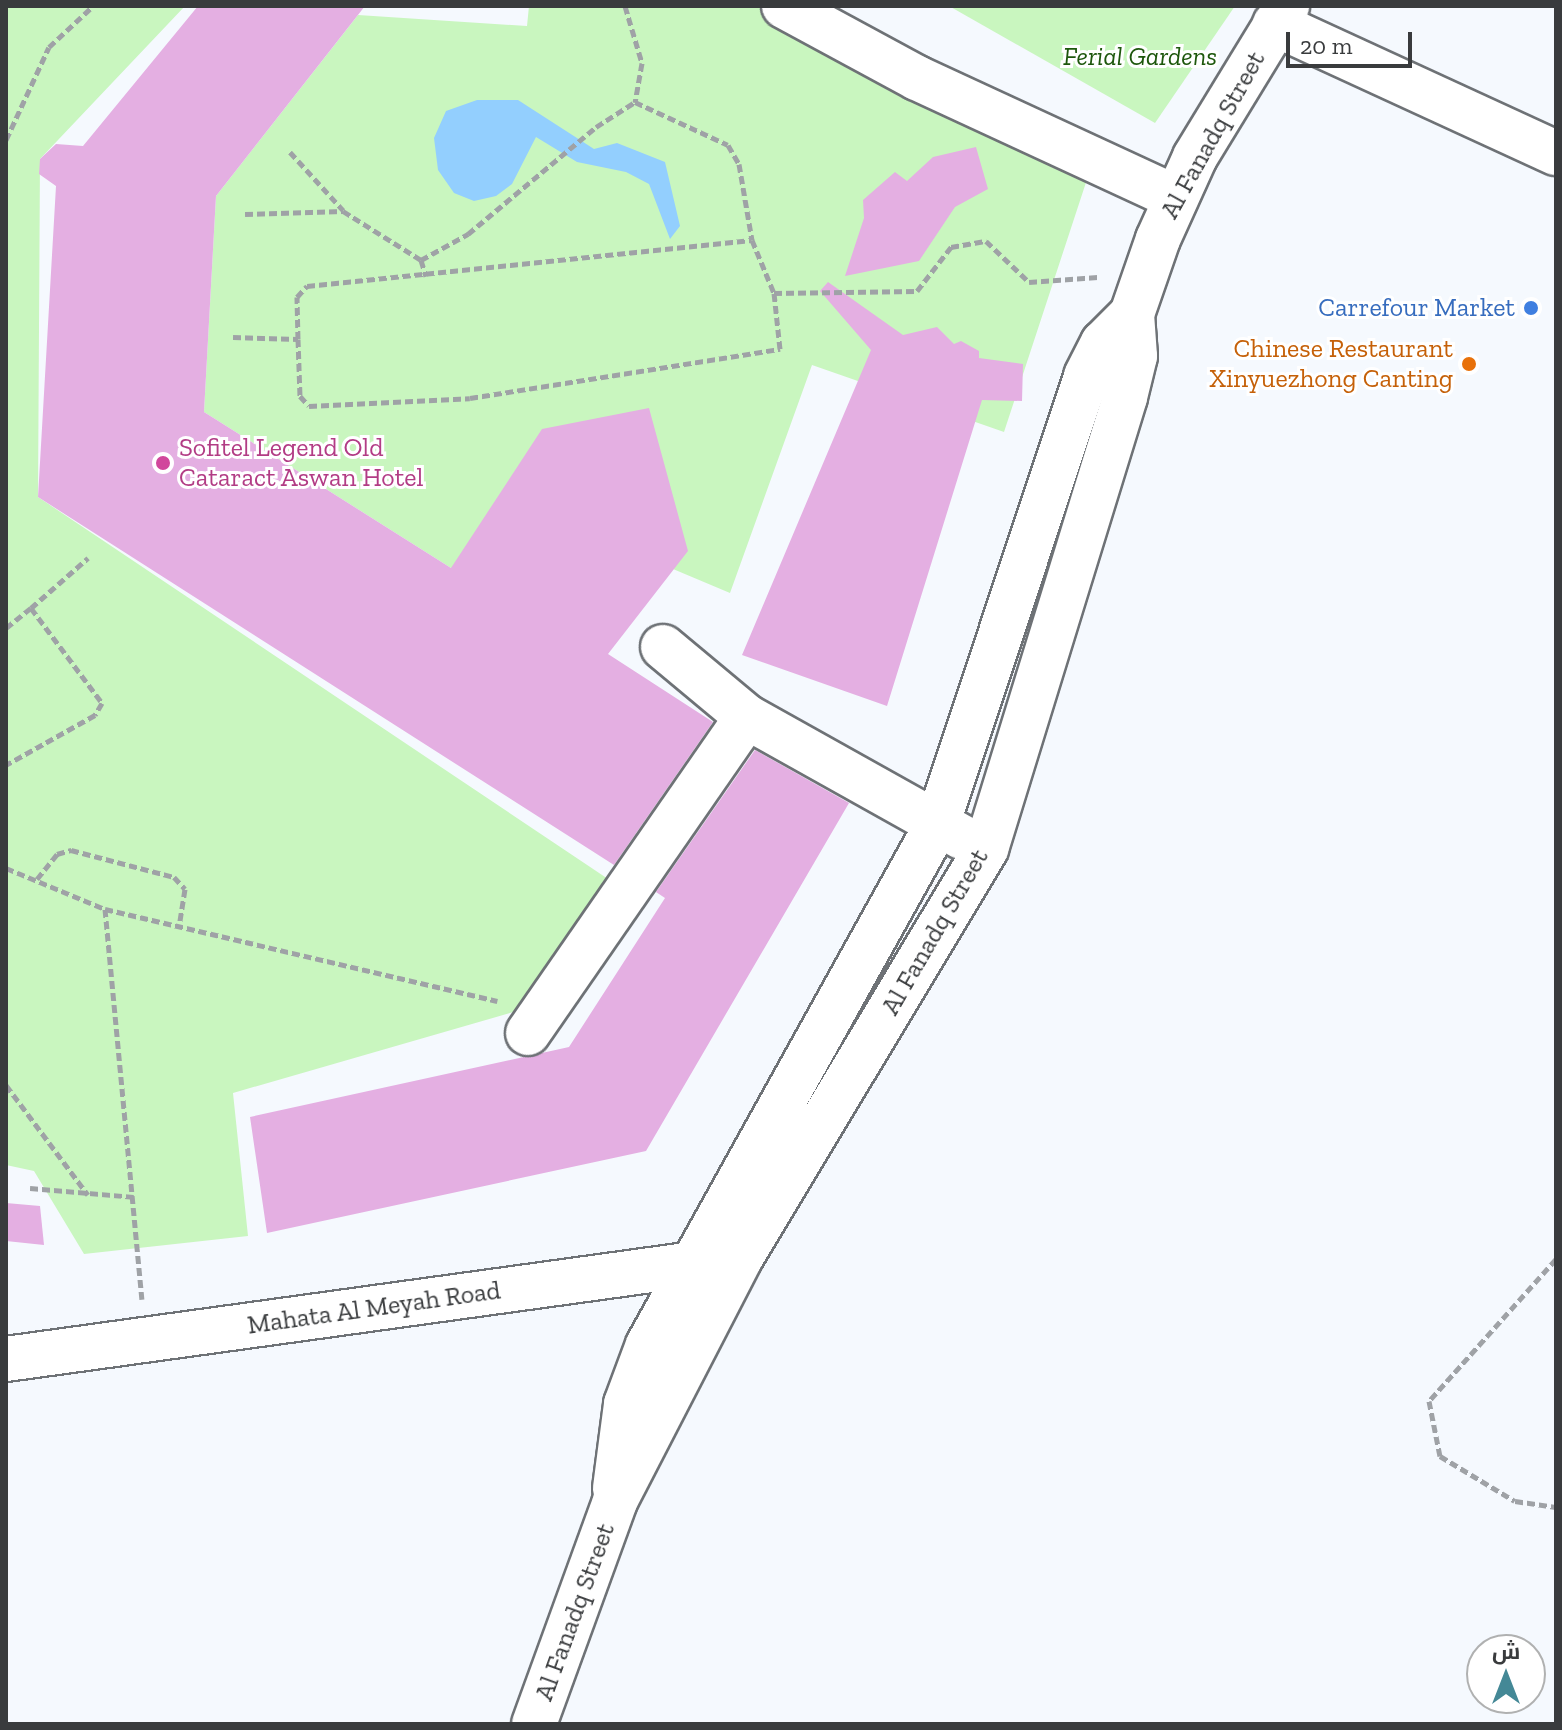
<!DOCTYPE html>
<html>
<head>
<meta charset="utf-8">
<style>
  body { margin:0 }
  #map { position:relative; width:1562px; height:1730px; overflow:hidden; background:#f5f9fe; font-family:"Zilla Slab",Cairo,serif }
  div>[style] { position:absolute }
  .green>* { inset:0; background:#c9f6bf }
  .water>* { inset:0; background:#93cffe }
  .building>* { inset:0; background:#e4afe2 }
  .path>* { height:5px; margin-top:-2.5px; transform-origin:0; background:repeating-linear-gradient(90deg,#9fa2a6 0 8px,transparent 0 12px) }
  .roads { filter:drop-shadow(2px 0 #6e7276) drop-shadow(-2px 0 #6e7276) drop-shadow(0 2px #6e7276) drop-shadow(0 -2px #6e7276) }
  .minor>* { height:44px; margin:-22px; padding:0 22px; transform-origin:22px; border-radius:22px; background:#fff }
  .dots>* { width:22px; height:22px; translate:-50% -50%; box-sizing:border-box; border:4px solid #fff; border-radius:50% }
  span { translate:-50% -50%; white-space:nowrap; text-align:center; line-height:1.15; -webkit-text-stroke:6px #fff; paint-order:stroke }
  .park-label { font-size:26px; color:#1d570c; font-style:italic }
  .street-label { font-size:26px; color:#393b3d }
  .shop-label { font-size:26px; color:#366cbe }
  .right { translate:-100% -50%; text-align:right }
  .food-label { font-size:26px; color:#c56008 }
  .hotel-label { font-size:26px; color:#b23c85 }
  .left { translate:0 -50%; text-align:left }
  .frame { position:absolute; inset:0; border:8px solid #393b3d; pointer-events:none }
  .north { position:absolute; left:1466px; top:1634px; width:80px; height:80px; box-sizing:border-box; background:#fff; border:2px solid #b0b1b1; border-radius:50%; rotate:0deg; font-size:22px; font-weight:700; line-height:32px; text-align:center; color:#393b3d }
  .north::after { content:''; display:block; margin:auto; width:28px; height:36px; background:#448896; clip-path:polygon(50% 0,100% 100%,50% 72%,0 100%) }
  .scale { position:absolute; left:1286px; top:32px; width:126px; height:36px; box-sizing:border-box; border:4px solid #393b3d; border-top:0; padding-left:10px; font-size:24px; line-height:28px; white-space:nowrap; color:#393b3d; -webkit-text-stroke:6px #fff; paint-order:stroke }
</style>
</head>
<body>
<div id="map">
  <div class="green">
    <i style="clip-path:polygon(6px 6px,185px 6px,40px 159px,38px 497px,620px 887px,517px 1011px,233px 1093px,248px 1236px,84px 1254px,34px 1171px,6px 1165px)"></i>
    <i style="clip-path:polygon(529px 6px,794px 6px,1096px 152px,1004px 432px,812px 365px,730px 593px,673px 569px,451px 568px,204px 412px,216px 196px,358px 15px,527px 26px)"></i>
    <i style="clip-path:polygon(949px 6px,1235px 6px,1155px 123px)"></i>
  </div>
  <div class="water">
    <i style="clip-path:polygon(477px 100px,518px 100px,594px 149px,617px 143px,665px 162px,680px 226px,670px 239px,649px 184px,626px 172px,577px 162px,536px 137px,512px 184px,496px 196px,474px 201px,454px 193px,438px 170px,434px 138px,446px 111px)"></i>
  </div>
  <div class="building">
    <i style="clip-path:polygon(198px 6px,365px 6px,216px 196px,204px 412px,451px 568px,542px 429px,649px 408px,688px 551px,608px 654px,713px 722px,614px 865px,38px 497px,56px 186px,39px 174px,40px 159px,56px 144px,83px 146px)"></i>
    <i style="clip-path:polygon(976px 147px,988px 189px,955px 207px,919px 261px,845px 276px,864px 218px,863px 200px,895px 172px,907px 181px,933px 157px)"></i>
    <i style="clip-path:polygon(828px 282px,903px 335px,937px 327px,954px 344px,961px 341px,979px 351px,979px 358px,1023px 364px,1022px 401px,982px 400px,887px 706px,742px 655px,871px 350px,820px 291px)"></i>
    <i style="clip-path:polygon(755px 750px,849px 803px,646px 1151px,267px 1233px,250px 1117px,569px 1047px,665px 898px,656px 892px)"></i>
    <i style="clip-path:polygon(6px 1203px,40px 1206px,44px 1245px,6px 1241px)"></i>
  </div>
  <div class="path">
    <i style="left:625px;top:6px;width:59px;rotate:73.4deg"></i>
    <i style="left:642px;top:63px;width:40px;rotate:100deg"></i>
    <i style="left:6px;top:140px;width:102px;rotate:-65.2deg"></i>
    <i style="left:49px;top:47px;width:60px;rotate:-43deg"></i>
    <i style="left:290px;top:152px;width:79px;rotate:47.6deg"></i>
    <i style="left:245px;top:214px;width:98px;rotate:-1.8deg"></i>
    <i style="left:343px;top:211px;width:92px;rotate:32.1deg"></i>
    <i style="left:421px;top:260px;width:17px;rotate:73deg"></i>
    <i style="left:421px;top:260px;width:54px;rotate:-29deg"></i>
    <i style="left:468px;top:234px;width:167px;rotate:-39.9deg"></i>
    <i style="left:596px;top:127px;width:46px;rotate:-32.7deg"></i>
    <i style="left:635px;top:102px;width:102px;rotate:24.8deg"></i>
    <i style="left:728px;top:145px;width:22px;rotate:60deg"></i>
    <i style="left:739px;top:164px;width:77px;rotate:80.3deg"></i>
    <i style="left:233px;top:337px;width:65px;rotate:1.8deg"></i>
    <i style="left:298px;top:339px;width:42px;rotate:-91.4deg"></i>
    <i style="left:297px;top:297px;width:15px;rotate:-48deg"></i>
    <i style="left:307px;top:286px;width:447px;rotate:-5.9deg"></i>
    <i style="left:752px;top:240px;width:57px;rotate:67.5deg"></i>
    <i style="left:774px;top:293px;width:143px;rotate:-0.8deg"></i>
    <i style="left:917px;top:291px;width:56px;rotate:-52.3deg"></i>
    <i style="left:951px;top:247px;width:36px;rotate:-10deg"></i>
    <i style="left:986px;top:241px;width:59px;rotate:43.6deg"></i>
    <i style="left:1029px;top:282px;width:69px;rotate:-4.1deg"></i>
    <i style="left:298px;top:339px;width:57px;rotate:88deg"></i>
    <i style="left:300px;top:396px;width:13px;rotate:48deg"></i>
    <i style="left:309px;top:406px;width:161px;rotate:-2.8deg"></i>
    <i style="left:470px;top:398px;width:314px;rotate:-9deg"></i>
    <i style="left:780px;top:349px;width:56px;rotate:-96.1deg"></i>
    <i style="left:31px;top:608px;width:76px;rotate:-41.3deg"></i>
    <i style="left:6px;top:628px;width:32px;rotate:-39deg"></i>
    <i style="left:31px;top:608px;width:119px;rotate:53.2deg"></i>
    <i style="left:102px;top:703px;width:14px;rotate:120deg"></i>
    <i style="left:95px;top:715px;width:102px;rotate:150.7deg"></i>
    <i style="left:6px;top:868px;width:107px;rotate:22.5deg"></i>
    <i style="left:105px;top:909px;width:392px;rotate:84.6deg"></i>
    <i style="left:37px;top:879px;width:32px;rotate:-51deg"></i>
    <i style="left:57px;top:854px;width:15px;rotate:-16deg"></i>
    <i style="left:71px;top:850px;width:106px;rotate:14.7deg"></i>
    <i style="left:174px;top:877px;width:16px;rotate:47deg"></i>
    <i style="left:185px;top:889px;width:37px;rotate:99deg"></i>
    <i style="left:105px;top:909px;width:403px;rotate:13.2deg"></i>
    <i style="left:6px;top:1085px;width:137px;rotate:53.3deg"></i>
    <i style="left:30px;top:1188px;width:104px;rotate:4.9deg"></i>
    <i style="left:1556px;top:1259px;width:191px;rotate:131.8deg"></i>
    <i style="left:1429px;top:1401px;width:56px;rotate:78.7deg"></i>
    <i style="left:1440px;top:1456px;width:87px;rotate:31deg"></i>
    <i style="left:1515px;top:1501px;width:41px;rotate:8.3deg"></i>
  </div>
  <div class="roads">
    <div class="minor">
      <i style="left:784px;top:6px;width:151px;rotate:28.4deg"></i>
      <i style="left:917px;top:78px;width:283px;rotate:24.8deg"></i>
      <i style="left:1275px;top:24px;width:309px;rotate:24.7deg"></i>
      <i style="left:663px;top:647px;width:109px;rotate:39.8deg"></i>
      <i style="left:747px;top:717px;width:246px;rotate:29.2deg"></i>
      <i style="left:528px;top:1033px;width:384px;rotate:-55.3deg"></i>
      <i style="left:6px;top:1359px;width:710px;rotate:-7.86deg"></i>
      <i style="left:615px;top:1488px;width:85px;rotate:-82.5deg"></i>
      <i style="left:626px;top:1404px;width:63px;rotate:-69.6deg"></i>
      <i style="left:648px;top:1345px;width:595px;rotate:-60.94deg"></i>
      <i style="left:937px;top:825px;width:473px;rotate:-71.6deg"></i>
      <i style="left:1086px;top:376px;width:37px;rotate:-63deg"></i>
      <i style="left:1103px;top:343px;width:41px;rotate:-45deg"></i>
      <i style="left:534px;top:1724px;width:237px;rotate:-70deg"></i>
      <i style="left:615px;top:1501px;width:275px;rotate:-62.7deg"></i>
      <i style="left:741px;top:1257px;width:476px;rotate:-59deg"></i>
      <i style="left:986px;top:849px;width:473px;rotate:-72.9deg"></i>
      <i style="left:1125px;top:397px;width:42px;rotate:-76.3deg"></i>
      <i style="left:1135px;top:356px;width:42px;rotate:-94.1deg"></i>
      <i style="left:1132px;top:314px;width:79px;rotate:-70.9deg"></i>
      <i style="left:1158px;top:239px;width:90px;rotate:-65.7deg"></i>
      <i style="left:1195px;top:157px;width:177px;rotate:-58.6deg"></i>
    </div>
  </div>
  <div class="dots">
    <i style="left:1531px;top:308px;background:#3f7fe0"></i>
    <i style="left:1469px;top:364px;background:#e8710a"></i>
    <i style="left:163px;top:463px;background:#d1479c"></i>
  </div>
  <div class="park-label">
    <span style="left:1140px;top:57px">Ferial Gardens</span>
  </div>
  <div class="street-label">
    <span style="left:1213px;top:135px;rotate:-61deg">Al Fanadq Street</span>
    <span style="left:935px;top:932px;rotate:-60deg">Al Fanadq Street</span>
    <span style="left:374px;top:1308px;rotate:-8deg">Mahata Al Meyah Road</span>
    <span style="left:575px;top:1612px;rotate:-70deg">Al Fanadq Street</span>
  </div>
  <div class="shop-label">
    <span class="right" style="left:1515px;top:308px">Carrefour Market</span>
  </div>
  <div class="food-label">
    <span class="right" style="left:1453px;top:364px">Chinese Restaurant<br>Xinyuezhong Canting</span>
  </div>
  <div class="hotel-label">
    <span class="left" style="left:179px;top:463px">Sofitel Legend Old<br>Cataract Aswan Hotel</span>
  </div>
  <div class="frame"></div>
  <div class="north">ش</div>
  <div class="scale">20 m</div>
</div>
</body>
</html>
